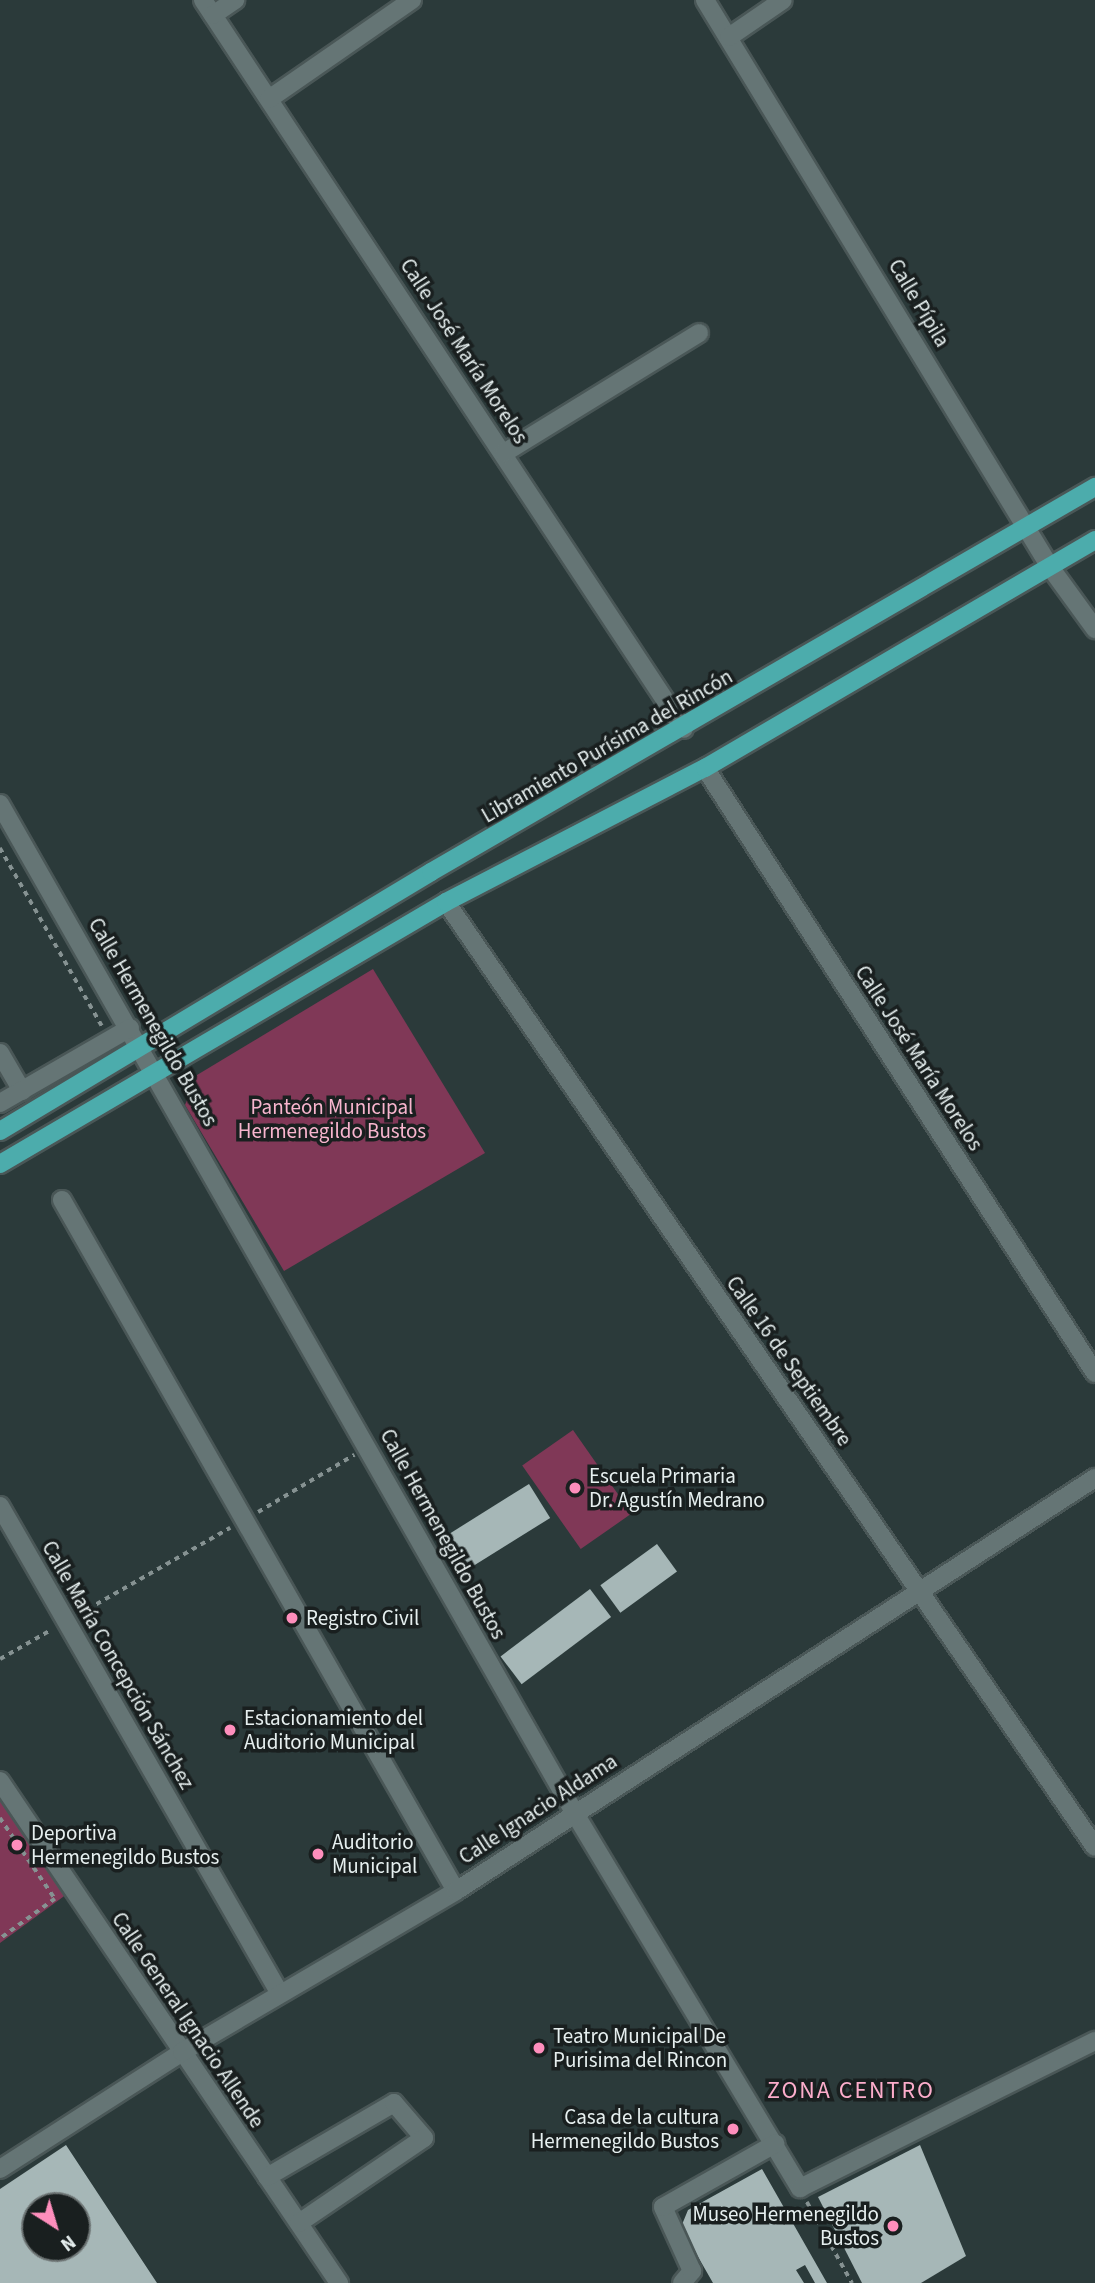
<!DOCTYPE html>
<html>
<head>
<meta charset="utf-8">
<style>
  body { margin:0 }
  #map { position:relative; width:1095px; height:2283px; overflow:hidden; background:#2b3a3a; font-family:"Source Sans 3",sans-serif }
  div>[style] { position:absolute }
  .green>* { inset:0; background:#803857; transform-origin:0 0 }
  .building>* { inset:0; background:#a6b7b7; transform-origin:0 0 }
  .path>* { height:3.5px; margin-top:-1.75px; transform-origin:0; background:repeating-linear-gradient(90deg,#869292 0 5px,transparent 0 10px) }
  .roads { filter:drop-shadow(2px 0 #4a5757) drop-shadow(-2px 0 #4a5757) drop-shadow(0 2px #4a5757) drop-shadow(0 -2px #4a5757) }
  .minor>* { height:18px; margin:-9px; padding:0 9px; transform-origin:9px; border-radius:9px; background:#657575 }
  .major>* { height:18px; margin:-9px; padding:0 9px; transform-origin:9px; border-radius:9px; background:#4cacac }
  .dots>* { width:19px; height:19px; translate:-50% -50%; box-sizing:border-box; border:4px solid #191f1f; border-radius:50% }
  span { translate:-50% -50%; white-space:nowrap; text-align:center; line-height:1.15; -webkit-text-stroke:7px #191f1f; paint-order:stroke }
  .street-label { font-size:21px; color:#e6efef }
  .park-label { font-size:21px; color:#f8b5ce }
  .poi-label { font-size:21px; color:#e6efef }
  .left { translate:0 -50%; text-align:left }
  .right { translate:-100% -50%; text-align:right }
  .quarter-label { font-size:24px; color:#fcadcb; letter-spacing:2px }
  .north { position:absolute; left:21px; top:2192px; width:70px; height:70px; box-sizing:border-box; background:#191f1f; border:2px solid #6b7272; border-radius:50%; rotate:143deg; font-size:19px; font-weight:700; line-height:28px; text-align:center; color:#e6efef }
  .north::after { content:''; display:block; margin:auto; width:24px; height:32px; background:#fe8ebc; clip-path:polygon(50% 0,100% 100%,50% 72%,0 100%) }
</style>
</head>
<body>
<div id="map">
  <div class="green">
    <i style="clip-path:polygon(373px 969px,485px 1153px,284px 1271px,185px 1105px,197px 1075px)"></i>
    <i style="left:573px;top:1430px;width:102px;height:62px;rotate:55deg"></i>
    <i style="clip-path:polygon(0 1795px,67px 1894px,0 1943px)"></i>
  </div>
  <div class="building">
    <i style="left:529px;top:1484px;width:40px;height:105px;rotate:58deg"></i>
    <i style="left:657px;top:1544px;width:34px;height:70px;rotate:54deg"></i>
    <i style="left:590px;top:1589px;width:35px;height:112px;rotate:53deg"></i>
    <i style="clip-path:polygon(evenodd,66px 2145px,157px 2283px,0 2283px,0 2189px,66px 2145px,35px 2206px,77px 2206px,77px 2248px,35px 2248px,35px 2206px)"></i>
    <i style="clip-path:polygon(920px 2145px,966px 2256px,921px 2283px,862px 2283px,818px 2197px)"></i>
    <i style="clip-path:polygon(762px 2169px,827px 2283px,815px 2283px,805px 2265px,796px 2270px,804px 2283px,713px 2283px,681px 2227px,688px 2210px)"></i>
  </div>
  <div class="path">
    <i style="left:0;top:848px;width:205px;rotate:60.2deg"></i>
    <i style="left:258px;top:1512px;width:112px;rotate:-30.7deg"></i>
    <i style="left:79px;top:1614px;width:174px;rotate:-29.7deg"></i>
    <i style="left:0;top:1659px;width:59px;rotate:-29.6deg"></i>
    <i style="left:0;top:1818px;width:98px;rotate:55.8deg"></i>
    <i style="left:55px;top:1899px;width:68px;rotate:144deg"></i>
    <i style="left:807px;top:2202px;width:93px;rotate:60.9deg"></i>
  </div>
  <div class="roads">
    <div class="minor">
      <i style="left:203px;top:0;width:873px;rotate:56.58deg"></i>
      <i style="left:705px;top:0;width:664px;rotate:58.68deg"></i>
      <i style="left:1050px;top:567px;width:77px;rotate:54deg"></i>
      <i style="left:213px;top:15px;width:27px;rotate:-34deg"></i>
      <i style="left:729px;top:37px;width:65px;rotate:-34.4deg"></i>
      <i style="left:269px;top:99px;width:174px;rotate:-34.7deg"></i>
      <i style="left:504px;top:453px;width:229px;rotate:-31.6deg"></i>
      <i style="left:705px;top:768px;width:720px;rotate:57.19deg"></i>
      <i style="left:0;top:804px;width:1160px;rotate:60.34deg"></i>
      <i style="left:574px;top:1812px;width:439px;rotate:59deg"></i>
      <i style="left:800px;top:2188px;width:330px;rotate:-26.5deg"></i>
      <i style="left:446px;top:902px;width:1146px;rotate:55.52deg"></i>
      <i style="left:0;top:1053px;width:44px;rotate:59.9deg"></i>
      <i style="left:0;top:1103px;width:150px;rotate:-30deg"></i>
      <i style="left:62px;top:1200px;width:795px;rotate:60.31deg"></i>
      <i style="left:0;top:1506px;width:560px;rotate:60.14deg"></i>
      <i style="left:0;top:1781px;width:606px;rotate:55.97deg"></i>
      <i style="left:0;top:2169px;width:216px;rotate:-32.7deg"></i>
      <i style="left:182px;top:2052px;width:318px;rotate:-30.4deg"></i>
      <i style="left:456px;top:1891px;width:761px;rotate:-32.88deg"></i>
      <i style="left:267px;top:2177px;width:147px;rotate:-30.2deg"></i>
      <i style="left:394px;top:2103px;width:46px;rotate:49.4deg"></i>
      <i style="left:424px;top:2138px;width:151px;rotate:145.8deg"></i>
      <i style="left:682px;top:2283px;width:16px;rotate:-50deg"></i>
      <i style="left:692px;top:2271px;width:70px;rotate:-114.4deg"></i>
      <i style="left:663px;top:2207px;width:129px;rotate:-29.4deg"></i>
    </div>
    <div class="major">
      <i style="left:0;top:1131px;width:503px;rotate:-31deg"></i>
      <i style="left:431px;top:872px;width:768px;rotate:-30.11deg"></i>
      <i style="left:0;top:1164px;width:517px;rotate:-30.43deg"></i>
      <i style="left:446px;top:902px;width:292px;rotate:-27.4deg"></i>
      <i style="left:705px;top:768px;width:452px;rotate:-30.3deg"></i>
    </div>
  </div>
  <div class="dots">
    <i style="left:575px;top:1488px;background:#fe8ebc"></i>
    <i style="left:292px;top:1618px;background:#fe8ebc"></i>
    <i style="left:230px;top:1730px;background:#fe8ebc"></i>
    <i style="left:17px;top:1845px;background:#fe8ebc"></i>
    <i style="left:318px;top:1854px;background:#fe8ebc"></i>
    <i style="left:539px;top:2048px;background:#fe8ebc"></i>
    <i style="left:733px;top:2129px;background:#fe8ebc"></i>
    <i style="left:893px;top:2226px;background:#fe8ebc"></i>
  </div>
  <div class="street-label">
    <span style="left:919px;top:303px;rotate:59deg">Calle Pípila</span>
    <span style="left:464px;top:351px;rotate:57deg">Calle José María Morelos</span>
    <span style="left:607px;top:746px;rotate:-30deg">Libramiento Purísima del Rincón</span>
    <span style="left:153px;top:1022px;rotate:60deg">Calle Hermenegildo Bustos</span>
    <span style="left:919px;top:1058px;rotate:57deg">Calle José María Morelos</span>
    <span style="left:789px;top:1361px;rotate:55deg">Calle 16 de Septiembre</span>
    <span style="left:443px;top:1534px;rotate:61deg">Calle Hermenegildo Bustos</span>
    <span style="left:118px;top:1665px;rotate:60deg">Calle María Concepción Sánchez</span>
    <span style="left:538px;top:1809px;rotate:-33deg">Calle Ignacio Aldama</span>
    <span style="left:188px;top:2020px;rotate:56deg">Calle General Ignacio Allende</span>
  </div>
  <div class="park-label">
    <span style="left:332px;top:1119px">Panteón Municipal<br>Hermenegildo Bustos</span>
  </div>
  <div class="poi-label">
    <span class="left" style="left:589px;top:1488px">Escuela Primaria<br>Dr. Agustín Medrano</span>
    <span class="left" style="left:306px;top:1618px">Registro Civil</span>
    <span class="left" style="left:244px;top:1730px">Estacionamiento del<br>Auditorio Municipal</span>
    <span class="left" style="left:31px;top:1845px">Deportiva<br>Hermenegildo Bustos</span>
    <span class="left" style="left:332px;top:1854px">Auditorio<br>Municipal</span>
    <span class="left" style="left:553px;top:2048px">Teatro Municipal De<br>Purisima del Rincon</span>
    <span class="right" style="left:719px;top:2129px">Casa de la cultura<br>Hermenegildo Bustos</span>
    <span class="right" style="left:879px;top:2226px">Museo Hermenegildo<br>Bustos</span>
  </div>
  <div class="quarter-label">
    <span style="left:851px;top:2091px">ZONA CENTRO</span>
  </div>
  <div class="north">N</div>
</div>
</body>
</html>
